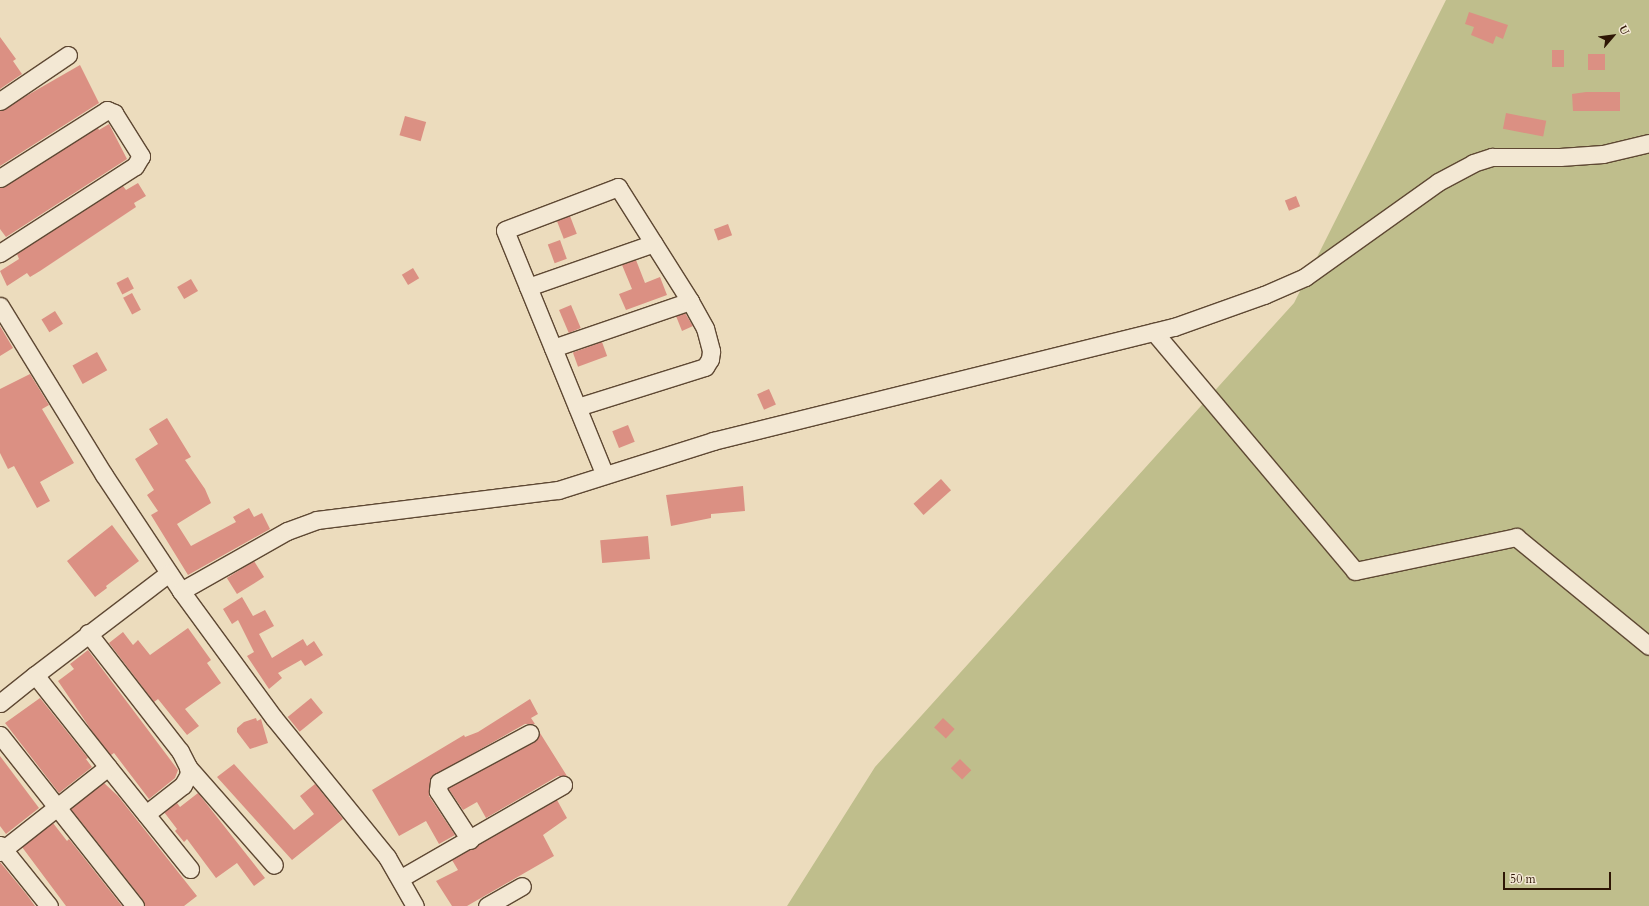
<!DOCTYPE html>
<html>
<head>
<meta charset="utf-8">
<style>
  body { margin:0 }
  #map { position:relative; width:1649px; height:906px; overflow:hidden; background:#ecdcbd; font-family:Cardo,serif }
  div>[style] { position:absolute }
  .green>* { inset:0; background:#bfbe8c }
  .building>* { inset:0; background:#db9083; transform-origin:0 0 }
  .roads { filter:drop-shadow(1px 0 #5e4833) drop-shadow(-1px 0 #5e4833) drop-shadow(0 1px #5e4833) drop-shadow(0 -1px #5e4833) }
  .minor>* { height:17px; margin:-8.5px; padding:0 8.5px; transform-origin:8.5px; border-radius:8.5px; background:#f3e8d4 }
  span { translate:-50% -50%; white-space:nowrap; text-align:center; line-height:1.15; -webkit-text-stroke:3px #f3e8d4; paint-order:stroke }
  .north { position:absolute; left:1593px; top:16px; width:40px; height:40px; -webkit-text-stroke:3px #f3e8d4; paint-order:stroke; rotate:62deg; font-size:11px; font-weight:700; line-height:16px; text-align:center; color:#2e1605 }
  .north::after { content:''; display:block; margin:auto; width:14px; height:18px; background:#2e1605; clip-path:polygon(50% 0,100% 100%,50% 72%,0 100%) }
  .scale { position:absolute; left:1503px; top:872px; width:108px; height:18px; box-sizing:border-box; border:2px solid #2e1605; border-top:0; padding-left:5px; font-size:12px; line-height:14px; white-space:nowrap; color:#2e1605; -webkit-text-stroke:3px #f3e8d4; paint-order:stroke }
</style>
</head>
<body>
<div id="map">
  <div class="green">
    <i style="clip-path:polygon(1446px 0,1649px 0,1649px 906px,787px 906px,875px 767px,1294px 303px)"></i>
  </div>
  <div class="building">
    <i style="clip-path:polygon(1469px 12px,1508px 25px,1503px 39px,1496px 36px,1493px 44px,1471px 35px,1474px 27px,1465px 24px)"></i>
    <i style="clip-path:polygon(0 37px,16px 59px,13px 61px,22px 74px,0 89px)"></i>
    <i style="left:1552px;top:50px;width:12px;height:17px"></i>
    <i style="left:1588px;top:54px;width:17px;height:16px"></i>
    <i style="clip-path:polygon(80px 65px,99px 103px,0 166px,0 111px)"></i>
    <i style="clip-path:polygon(1586px 92px,1620px 92px,1620px 111px,1573px 111px,1572px 94px)"></i>
    <i style="left:1506px;top:113px;width:41px;height:16px;rotate:11deg"></i>
    <i style="left:405px;top:116px;width:22px;height:20px;rotate:16deg"></i>
    <i style="clip-path:polygon(109px 124px,127px 159px,6px 237px,0 229px,0 188px,98px 128px,99px 130px)"></i>
    <i style="clip-path:polygon(138px 183px,146px 196px,134px 203px,136px 207px,40px 271px,30px 277px,27px 273px,7px 286px,0 271px,19px 259px,17px 254px,123px 186px,126px 190px)"></i>
    <i style="left:1296px;top:196px;width:11px;height:12px;rotate:68deg"></i>
    <i style="left:570px;top:216px;width:19px;height:14px;rotate:69deg"></i>
    <i style="left:728px;top:224px;width:12px;height:15px;rotate:70deg"></i>
    <i style="left:560px;top:240px;width:20px;height:13px;rotate:70deg"></i>
    <i style="clip-path:polygon(636px 260px,645px 283px,660px 277px,667px 295px,626px 310px,619px 294px,632px 289px,622px 265px)"></i>
    <i style="left:413px;top:268px;width:12px;height:13px;rotate:59deg"></i>
    <i style="left:128px;top:277px;width:13px;height:13px;rotate:63deg"></i>
    <i style="left:191px;top:279px;width:14px;height:16px;rotate:60deg"></i>
    <i style="left:132px;top:293px;width:19px;height:10px;rotate:62deg"></i>
    <i style="left:571px;top:305px;width:25px;height:13px;rotate:67deg"></i>
    <i style="left:55px;top:311px;width:15px;height:16px;rotate:58deg"></i>
    <i style="clip-path:polygon(685px 313px,693px 326px,682px 331px,676px 316px)"></i>
    <i style="clip-path:polygon(0 326px,13px 348px,0 356px)"></i>
    <i style="left:602px;top:342px;width:15px;height:31px;rotate:70deg"></i>
    <i style="left:97px;top:352px;width:21px;height:28px;rotate:61deg"></i>
    <i style="clip-path:polygon(30px 374px,49px 405px,42px 409px,74px 463px,40px 482px,50px 501px,37px 508px,14px 466px,8px 469px,0 453px,0 389px)"></i>
    <i style="left:769px;top:389px;width:17px;height:13px;rotate:66deg"></i>
    <i style="clip-path:polygon(167px 418px,191px 457px,185px 460px,205px 489px,211px 503px,177px 524px,191px 546px,236px 522px,233px 517px,249px 508px,254px 517px,262px 513px,270px 529px,188px 575px,151px 515px,158px 511px,147px 495px,154px 490px,135px 459px,158px 444px,149px 429px)"></i>
    <i style="left:628px;top:425px;width:18px;height:17px;rotate:68deg"></i>
    <i style="left:941px;top:479px;width:15px;height:37px;rotate:48deg"></i>
    <i style="clip-path:polygon(743px 486px,745px 511px,711px 514px,711px 518px,671px 526px,666px 495px)"></i>
    <i style="clip-path:polygon(112px 525px,139px 561px,106px 586px,107px 588px,95px 597px,67px 561px)"></i>
    <i style="left:648px;top:536px;width:23px;height:48px;rotate:85deg"></i>
    <i style="left:254px;top:561px;width:19px;height:32px;rotate:58deg"></i>
    <i style="clip-path:polygon(242px 597px,253px 616px,265px 610px,274px 626px,259px 634px,272px 658px,303px 639px,307px 646px,314px 641px,323px 655px,305px 666px,301px 660px,278px 673px,282px 678px,269px 689px,247px 656px,254px 652px,238px 620px,232px 624px,223px 609px)"></i>
    <i style="clip-path:polygon(188px 628px,211px 660px,207px 663px,221px 683px,185px 709px,199px 726px,187px 735px,158px 699px,154px 702px,109px 643px,123px 632px,133px 645px,138px 640px,150px 655px)"></i>
    <i style="clip-path:polygon(88px 650px,178px 770px,175px 778px,149px 799px,114px 753px,111px 755px,94px 734px,58px 681px,74px 669px,70px 664px)"></i>
    <i style="clip-path:polygon(40px 698px,88px 758px,86px 759px,92px 767px,59px 793px,5px 723px)"></i>
    <i style="left:311px;top:698px;width:19px;height:30px;rotate:51deg"></i>
    <i style="clip-path:polygon(530px 699px,538px 714px,531px 718px,535px 724px,525px 724px,431px 777px,429px 796px,455px 835px,439px 844px,426px 821px,399px 836px,372px 790px,464px 735px,465px 737px,478px 732px)"></i>
    <i style="clip-path:polygon(256px 718px,257px 721px,261px 719px,268px 743px,250px 749px,237px 732px,237px 728px,244px 722px)"></i>
    <i style="left:943px;top:718px;width:16px;height:13px;rotate:43deg"></i>
    <i style="clip-path:polygon(540px 733px,567px 776px,558px 776px,486px 818px,477px 802px,463px 810px,448px 788px,535px 742px)"></i>
    <i style="clip-path:polygon(0 756px,39px 808px,6px 834px,0 826px)"></i>
    <i style="left:960px;top:759px;width:16px;height:13px;rotate:45deg"></i>
    <i style="clip-path:polygon(234px 764px,294px 830px,314px 814px,300px 796px,315px 784px,343px 819px,292px 860px,217px 777px)"></i>
    <i style="clip-path:polygon(104px 783px,118px 796px,197px 896px,184px 906px,145px 906px,143px 900px,71px 809px)"></i>
    <i style="clip-path:polygon(198px 793px,265px 878px,254px 886px,237px 863px,216px 878px,187px 839px,184px 842px,175px 831px,177px 829px,164px 812px,177px 803px,180px 807px)"></i>
    <i style="clip-path:polygon(557px 800px,567px 818px,543px 835px,554px 856px,467px 906px,452px 906px,436px 881px,458px 870px,452px 860px)"></i>
    <i style="clip-path:polygon(53px 823px,67px 841px,69px 839px,122px 906px,66px 906px,22px 847px)"></i>
    <i style="clip-path:polygon(0 862px,27px 895px,35px 906px,0 906px)"></i>
  </div>
  <div class="roads">
    <div class="minor">
      <i style="left:0;top:101px;width:82px;rotate:-34.1deg"></i>
      <i style="left:0;top:178px;width:127px;rotate:-32.4deg"></i>
      <i style="left:107px;top:110px;width:8px;rotate:23deg"></i>
      <i style="left:114px;top:113px;width:51px;rotate:57.9deg"></i>
      <i style="left:141px;top:156px;width:12px;rotate:121deg"></i>
      <i style="left:135px;top:166px;width:161px;rotate:147.2deg"></i>
      <i style="left:528px;top:287px;width:133px;rotate:-19.2deg"></i>
      <i style="left:0;top:306px;width:198px;rotate:58.4deg"></i>
      <i style="left:104px;top:475px;width:139px;rotate:56.4deg"></i>
      <i style="left:181px;top:591px;width:157px;rotate:53.8deg"></i>
      <i style="left:274px;top:718px;width:179px;rotate:50.9deg"></i>
      <i style="left:387px;top:857px;width:56px;rotate:60.3deg"></i>
      <i style="left:1154px;top:332px;width:312px;rotate:49.9deg"></i>
      <i style="left:1355px;top:571px;width:165px;rotate:-11.9deg"></i>
      <i style="left:1516px;top:537px;width:172px;rotate:39.3deg"></i>
      <i style="left:553px;top:348px;width:145px;rotate:-18.9deg"></i>
      <i style="left:690px;top:301px;width:31px;rotate:61deg"></i>
      <i style="left:705px;top:328px;width:24px;rotate:75deg"></i>
      <i style="left:711px;top:351px;width:8px;rotate:97deg"></i>
      <i style="left:710px;top:359px;width:9px;rotate:122deg"></i>
      <i style="left:705px;top:367px;width:134px;rotate:162.6deg"></i>
      <i style="left:604px;top:473px;width:262px;rotate:-112.2deg"></i>
      <i style="left:505px;top:230px;width:121px;rotate:-20.8deg"></i>
      <i style="left:618px;top:187px;width:135px;rotate:57.7deg"></i>
      <i style="left:181px;top:591px;width:122px;rotate:-29.5deg"></i>
      <i style="left:287px;top:531px;width:32px;rotate:-20deg"></i>
      <i style="left:317px;top:520px;width:243px;rotate:-7.1deg"></i>
      <i style="left:558px;top:490px;width:163px;rotate:-17.5deg"></i>
      <i style="left:713px;top:441px;width:475px;rotate:-13.9deg"></i>
      <i style="left:1174px;top:327px;width:96px;rotate:-19.6deg"></i>
      <i style="left:1264px;top:295px;width:45px;rotate:-23.7deg"></i>
      <i style="left:1305px;top:277px;width:163px;rotate:-35.5deg"></i>
      <i style="left:1438px;top:182px;width:40px;rotate:-28deg"></i>
      <i style="left:1473px;top:163px;width:20px;rotate:-18deg"></i>
      <i style="left:1492px;top:157px;width:68px"></i>
      <i style="left:1560px;top:157px;width:43px;rotate:-4deg"></i>
      <i style="left:1603px;top:154px;width:47px;rotate:-13.4deg"></i>
      <i style="left:88px;top:633px;width:150px;rotate:52.1deg"></i>
      <i style="left:180px;top:751px;width:18px;rotate:63deg"></i>
      <i style="left:188px;top:767px;width:7px;rotate:82deg"></i>
      <i style="left:189px;top:774px;width:13px;rotate:119deg"></i>
      <i style="left:183px;top:785px;width:47px;rotate:141.9deg"></i>
      <i style="left:0;top:703px;width:45px;rotate:-38.7deg"></i>
      <i style="left:0;top:735px;width:218px;rotate:51.7deg"></i>
      <i style="left:108px;top:767px;width:131px;rotate:51.2deg"></i>
      <i style="left:188px;top:767px;width:130px;rotate:48.7deg"></i>
      <i style="left:470px;top:840px;width:59px;rotate:-123.1deg"></i>
      <i style="left:438px;top:791px;width:9px;rotate:-84deg"></i>
      <i style="left:439px;top:782px;width:103px;rotate:-28.3deg"></i>
      <i style="left:0;top:845px;width:78px;rotate:51.2deg"></i>
      <i style="left:0;top:852px;width:137px;rotate:-38.2deg"></i>
      <i style="left:108px;top:767px;width:117px;rotate:-128.4deg"></i>
      <i style="left:35px;top:675px;width:168px;rotate:-37.3deg"></i>
      <i style="left:401px;top:878px;width:187px;rotate:-29.9deg"></i>
      <i style="left:487px;top:906px;width:40px;rotate:-29.7deg"></i>
    </div>
  </div>
  <div class="north">U</div>
  <div class="scale">50 m</div>
</div>
</body>
</html>
